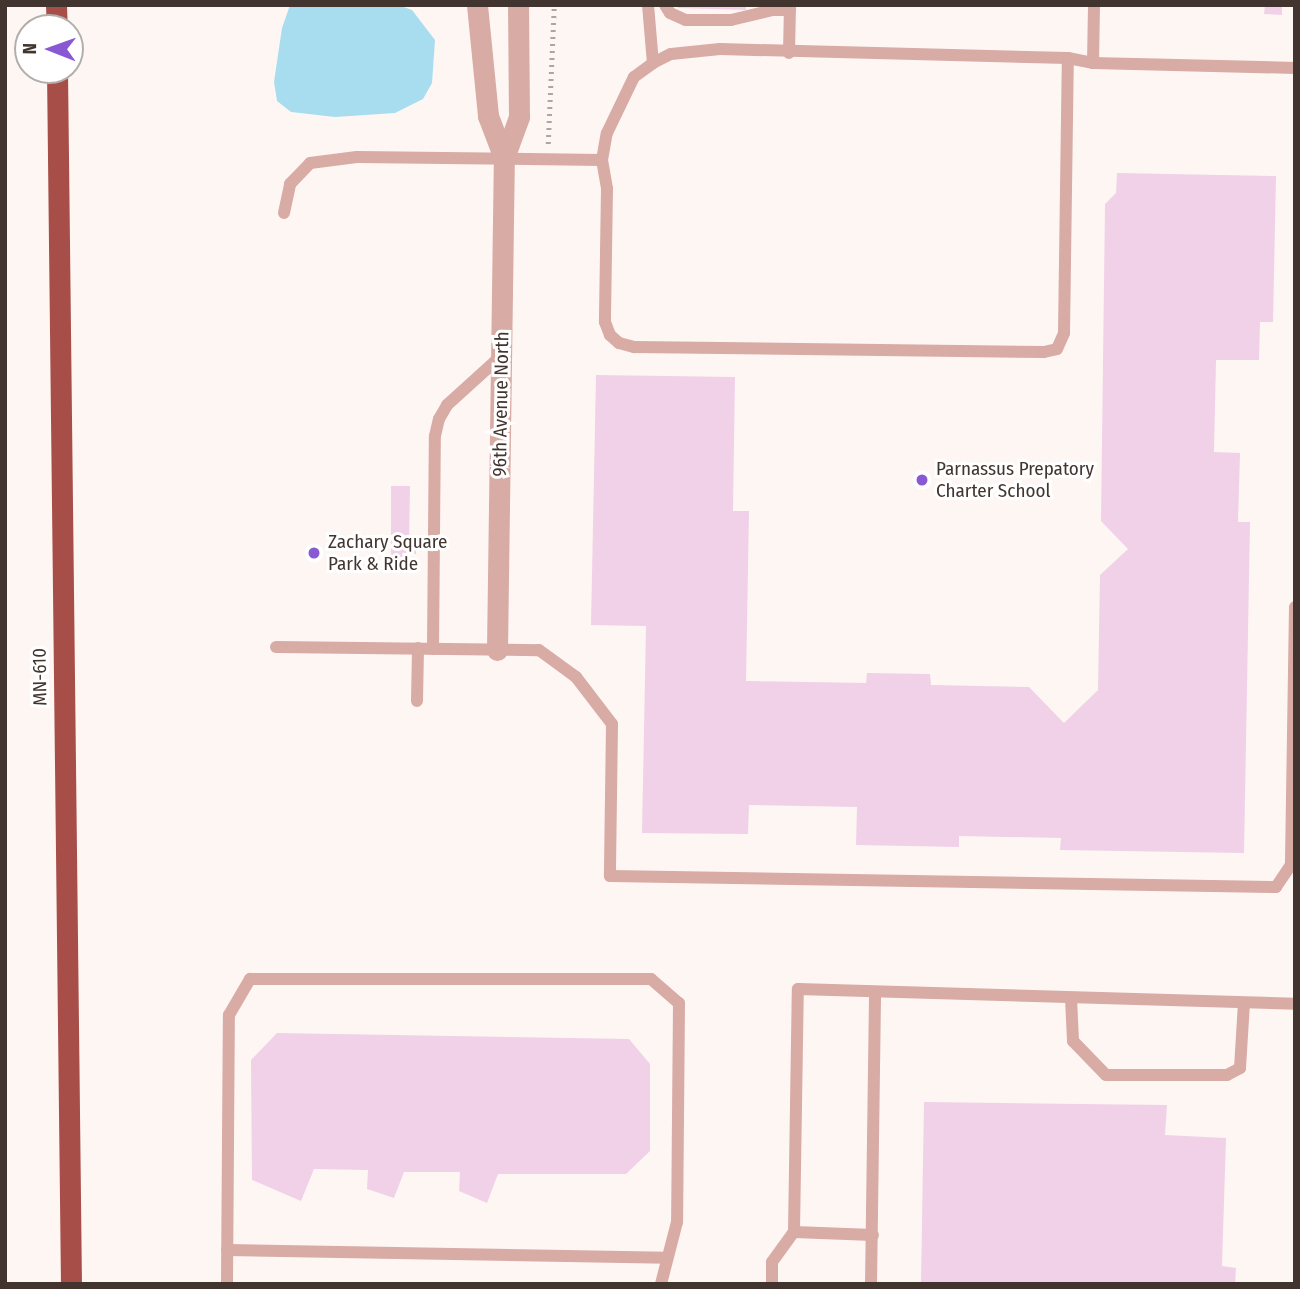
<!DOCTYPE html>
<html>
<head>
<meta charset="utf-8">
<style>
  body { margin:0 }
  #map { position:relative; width:1300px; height:1289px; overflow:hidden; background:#fef6f3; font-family:"Fira Sans Condensed",sans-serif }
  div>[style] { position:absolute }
  .water>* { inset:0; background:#a8ddef }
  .building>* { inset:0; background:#f0d1e8 }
  .path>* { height:4.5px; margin-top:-2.25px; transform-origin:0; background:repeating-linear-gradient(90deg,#afa4a0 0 2px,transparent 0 7px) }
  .lane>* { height:12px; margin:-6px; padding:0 6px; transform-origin:6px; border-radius:6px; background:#d8aba5 }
  .street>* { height:21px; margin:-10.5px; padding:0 10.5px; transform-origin:10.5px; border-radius:10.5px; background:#d8aba5 }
  .highway>* { height:21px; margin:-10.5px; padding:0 10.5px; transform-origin:10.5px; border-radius:10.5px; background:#a84e48 }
  .dots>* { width:19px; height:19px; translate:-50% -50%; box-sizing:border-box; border:4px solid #fff; border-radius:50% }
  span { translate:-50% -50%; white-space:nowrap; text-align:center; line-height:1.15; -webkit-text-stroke:6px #fff; paint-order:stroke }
  .street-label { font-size:19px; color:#42342e }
  .poi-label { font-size:19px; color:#42342e }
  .left { translate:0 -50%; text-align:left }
  .frame { position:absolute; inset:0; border:7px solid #42342e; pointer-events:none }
  .north { position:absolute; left:14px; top:14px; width:70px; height:70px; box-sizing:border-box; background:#fff; border:2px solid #b3aeab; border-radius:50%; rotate:271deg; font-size:19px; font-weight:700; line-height:28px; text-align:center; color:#42342e }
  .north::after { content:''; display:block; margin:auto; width:24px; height:32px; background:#8859d3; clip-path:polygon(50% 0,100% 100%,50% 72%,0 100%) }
</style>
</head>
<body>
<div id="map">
  <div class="water">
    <i style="clip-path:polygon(290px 5px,398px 5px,412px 10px,435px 40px,432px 83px,423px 99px,395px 113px,335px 117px,291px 112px,277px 101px,274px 82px,282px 28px)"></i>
  </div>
  <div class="building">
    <i style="clip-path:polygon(678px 5px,746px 5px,746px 10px,678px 8px)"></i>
    <i style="clip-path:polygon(1265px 5px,1282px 5px,1282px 15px,1264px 14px)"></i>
    <i style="clip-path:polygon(1117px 173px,1276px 176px,1273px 322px,1260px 322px,1259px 360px,1216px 360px,1214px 452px,1240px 453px,1238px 522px,1250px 522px,1244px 853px,1060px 850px,1061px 838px,959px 836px,959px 847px,856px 845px,857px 807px,749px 805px,748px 834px,642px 833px,646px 626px,591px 625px,596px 375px,735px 377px,733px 511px,749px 511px,746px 681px,866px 683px,867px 673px,930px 674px,931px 685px,1029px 687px,1064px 723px,1098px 690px,1100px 575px,1128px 549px,1101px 521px,1105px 204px,1116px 193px)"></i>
    <i style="clip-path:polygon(391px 486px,410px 486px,409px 545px,416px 545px,416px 554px,409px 554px,409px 557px,391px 557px)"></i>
    <i style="clip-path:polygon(277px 1033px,629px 1039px,650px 1064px,650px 1151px,626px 1174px,498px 1174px,487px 1203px,459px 1191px,460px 1172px,404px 1172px,394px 1198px,367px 1189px,368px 1170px,314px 1169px,301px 1201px,252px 1180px,251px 1060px)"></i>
    <i style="clip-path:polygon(924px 1102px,1167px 1105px,1165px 1135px,1226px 1138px,1222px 1266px,1236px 1268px,1235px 1284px,921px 1284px)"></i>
  </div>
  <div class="path">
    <i style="left:548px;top:144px;width:139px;rotate:-87.5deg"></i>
  </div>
  <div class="lane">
    <i style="left:648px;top:5px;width:58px;rotate:85.1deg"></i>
    <i style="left:665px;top:5px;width:9px;rotate:58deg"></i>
    <i style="left:670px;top:13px;width:17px;rotate:24deg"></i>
    <i style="left:686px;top:20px;width:45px"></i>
    <i style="left:731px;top:20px;width:43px;rotate:-13.4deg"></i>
    <i style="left:773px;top:10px;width:17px"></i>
    <i style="left:789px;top:53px;width:48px;rotate:-88.8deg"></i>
    <i style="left:1093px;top:63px;width:58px;rotate:-89deg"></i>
    <i style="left:602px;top:160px;width:29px;rotate:80deg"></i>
    <i style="left:607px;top:189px;width:133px;rotate:90.9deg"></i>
    <i style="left:605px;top:322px;width:14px;rotate:69deg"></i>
    <i style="left:610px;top:335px;width:12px;rotate:42deg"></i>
    <i style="left:619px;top:343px;width:16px;rotate:15deg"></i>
    <i style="left:634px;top:347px;width:410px;rotate:0.7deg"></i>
    <i style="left:1044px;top:352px;width:13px;rotate:-13deg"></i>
    <i style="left:1057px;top:349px;width:17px;rotate:-66deg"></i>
    <i style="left:1064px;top:333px;width:275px;rotate:-89.2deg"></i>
    <i style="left:284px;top:213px;width:30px;rotate:-78deg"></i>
    <i style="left:290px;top:184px;width:29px;rotate:-46deg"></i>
    <i style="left:310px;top:163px;width:47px;rotate:-7.3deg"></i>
    <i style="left:357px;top:157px;width:245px;rotate:0.7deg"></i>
    <i style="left:602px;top:160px;width:27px;rotate:-80deg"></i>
    <i style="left:607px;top:133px;width:62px;rotate:-64.3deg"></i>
    <i style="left:634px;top:77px;width:24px;rotate:-36deg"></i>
    <i style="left:653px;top:63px;width:20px;rotate:-27deg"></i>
    <i style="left:671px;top:54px;width:49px;rotate:-5.8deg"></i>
    <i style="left:720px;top:49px;width:348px;rotate:1.5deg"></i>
    <i style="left:1068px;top:58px;width:25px;rotate:11deg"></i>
    <i style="left:1093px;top:63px;width:202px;rotate:1.4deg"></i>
    <i style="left:1295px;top:607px;width:258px;rotate:90.9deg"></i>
    <i style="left:1291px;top:865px;width:4px;rotate:14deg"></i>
    <i style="left:276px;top:647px;width:263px;rotate:0.7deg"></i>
    <i style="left:539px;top:650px;width:46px;rotate:36.1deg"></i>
    <i style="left:576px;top:677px;width:59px;rotate:52.5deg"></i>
    <i style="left:612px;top:724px;width:152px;rotate:90.8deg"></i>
    <i style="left:610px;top:876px;width:666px;rotate:0.95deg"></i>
    <i style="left:1276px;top:887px;width:27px;rotate:-56deg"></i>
    <i style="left:433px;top:649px;width:213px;rotate:-89.5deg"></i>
    <i style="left:435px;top:436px;width:17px;rotate:-77deg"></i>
    <i style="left:439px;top:419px;width:16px;rotate:-60deg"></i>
    <i style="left:447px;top:405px;width:73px;rotate:-42.2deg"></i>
    <i style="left:417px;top:701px;width:53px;rotate:-88.9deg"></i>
    <i style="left:1071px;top:998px;width:43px;rotate:87.3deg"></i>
    <i style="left:1073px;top:1041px;width:47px;rotate:45.9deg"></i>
    <i style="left:1106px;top:1075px;width:121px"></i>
    <i style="left:1227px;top:1075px;width:15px;rotate:-28deg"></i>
    <i style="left:1240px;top:1068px;width:65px;rotate:-86.5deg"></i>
    <i style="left:794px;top:1232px;width:79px;rotate:2.2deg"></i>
    <i style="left:227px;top:1250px;width:439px;rotate:1deg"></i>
    <i style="left:227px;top:1284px;width:269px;rotate:-89.6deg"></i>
    <i style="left:229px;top:1015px;width:42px;rotate:-59.7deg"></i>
    <i style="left:250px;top:979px;width:401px"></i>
    <i style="left:651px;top:979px;width:37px;rotate:41deg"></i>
    <i style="left:679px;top:1003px;width:219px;rotate:90.5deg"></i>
    <i style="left:677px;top:1222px;width:64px;rotate:104.5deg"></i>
    <i style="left:772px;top:1284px;width:22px;rotate:-90deg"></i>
    <i style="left:772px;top:1262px;width:37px;rotate:-54deg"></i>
    <i style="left:794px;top:1232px;width:243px;rotate:-89.1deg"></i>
    <i style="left:798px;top:989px;width:497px;rotate:1.7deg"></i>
    <i style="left:871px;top:1284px;width:292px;rotate:-89.2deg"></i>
  </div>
  <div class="street">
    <i style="left:477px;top:5px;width:112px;rotate:84.3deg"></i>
    <i style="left:488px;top:116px;width:45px;rotate:69.1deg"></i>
    <i style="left:497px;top:650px;width:492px;rotate:-89.2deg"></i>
    <i style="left:504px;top:158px;width:44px;rotate:-69.9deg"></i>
    <i style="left:519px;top:117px;width:112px;rotate:-90.5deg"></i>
  </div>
  <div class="highway">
    <i style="left:56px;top:5px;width:23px;rotate:88deg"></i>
    <i style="left:57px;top:70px;width:1214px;rotate:89.34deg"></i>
  </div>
  <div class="dots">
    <i style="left:922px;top:480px;background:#8859d3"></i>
    <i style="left:314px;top:553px;background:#8859d3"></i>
  </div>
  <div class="street-label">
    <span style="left:501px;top:404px;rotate:-89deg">96th Avenue North</span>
    <span style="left:40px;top:677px;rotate:-91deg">MN-610</span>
  </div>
  <div class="poi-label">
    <span class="left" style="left:936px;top:480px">Parnassus Prepatory<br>Charter School</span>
    <span class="left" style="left:328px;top:553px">Zachary Square<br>Park &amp; Ride</span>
  </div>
  <div class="frame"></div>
  <div class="north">N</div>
</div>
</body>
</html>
